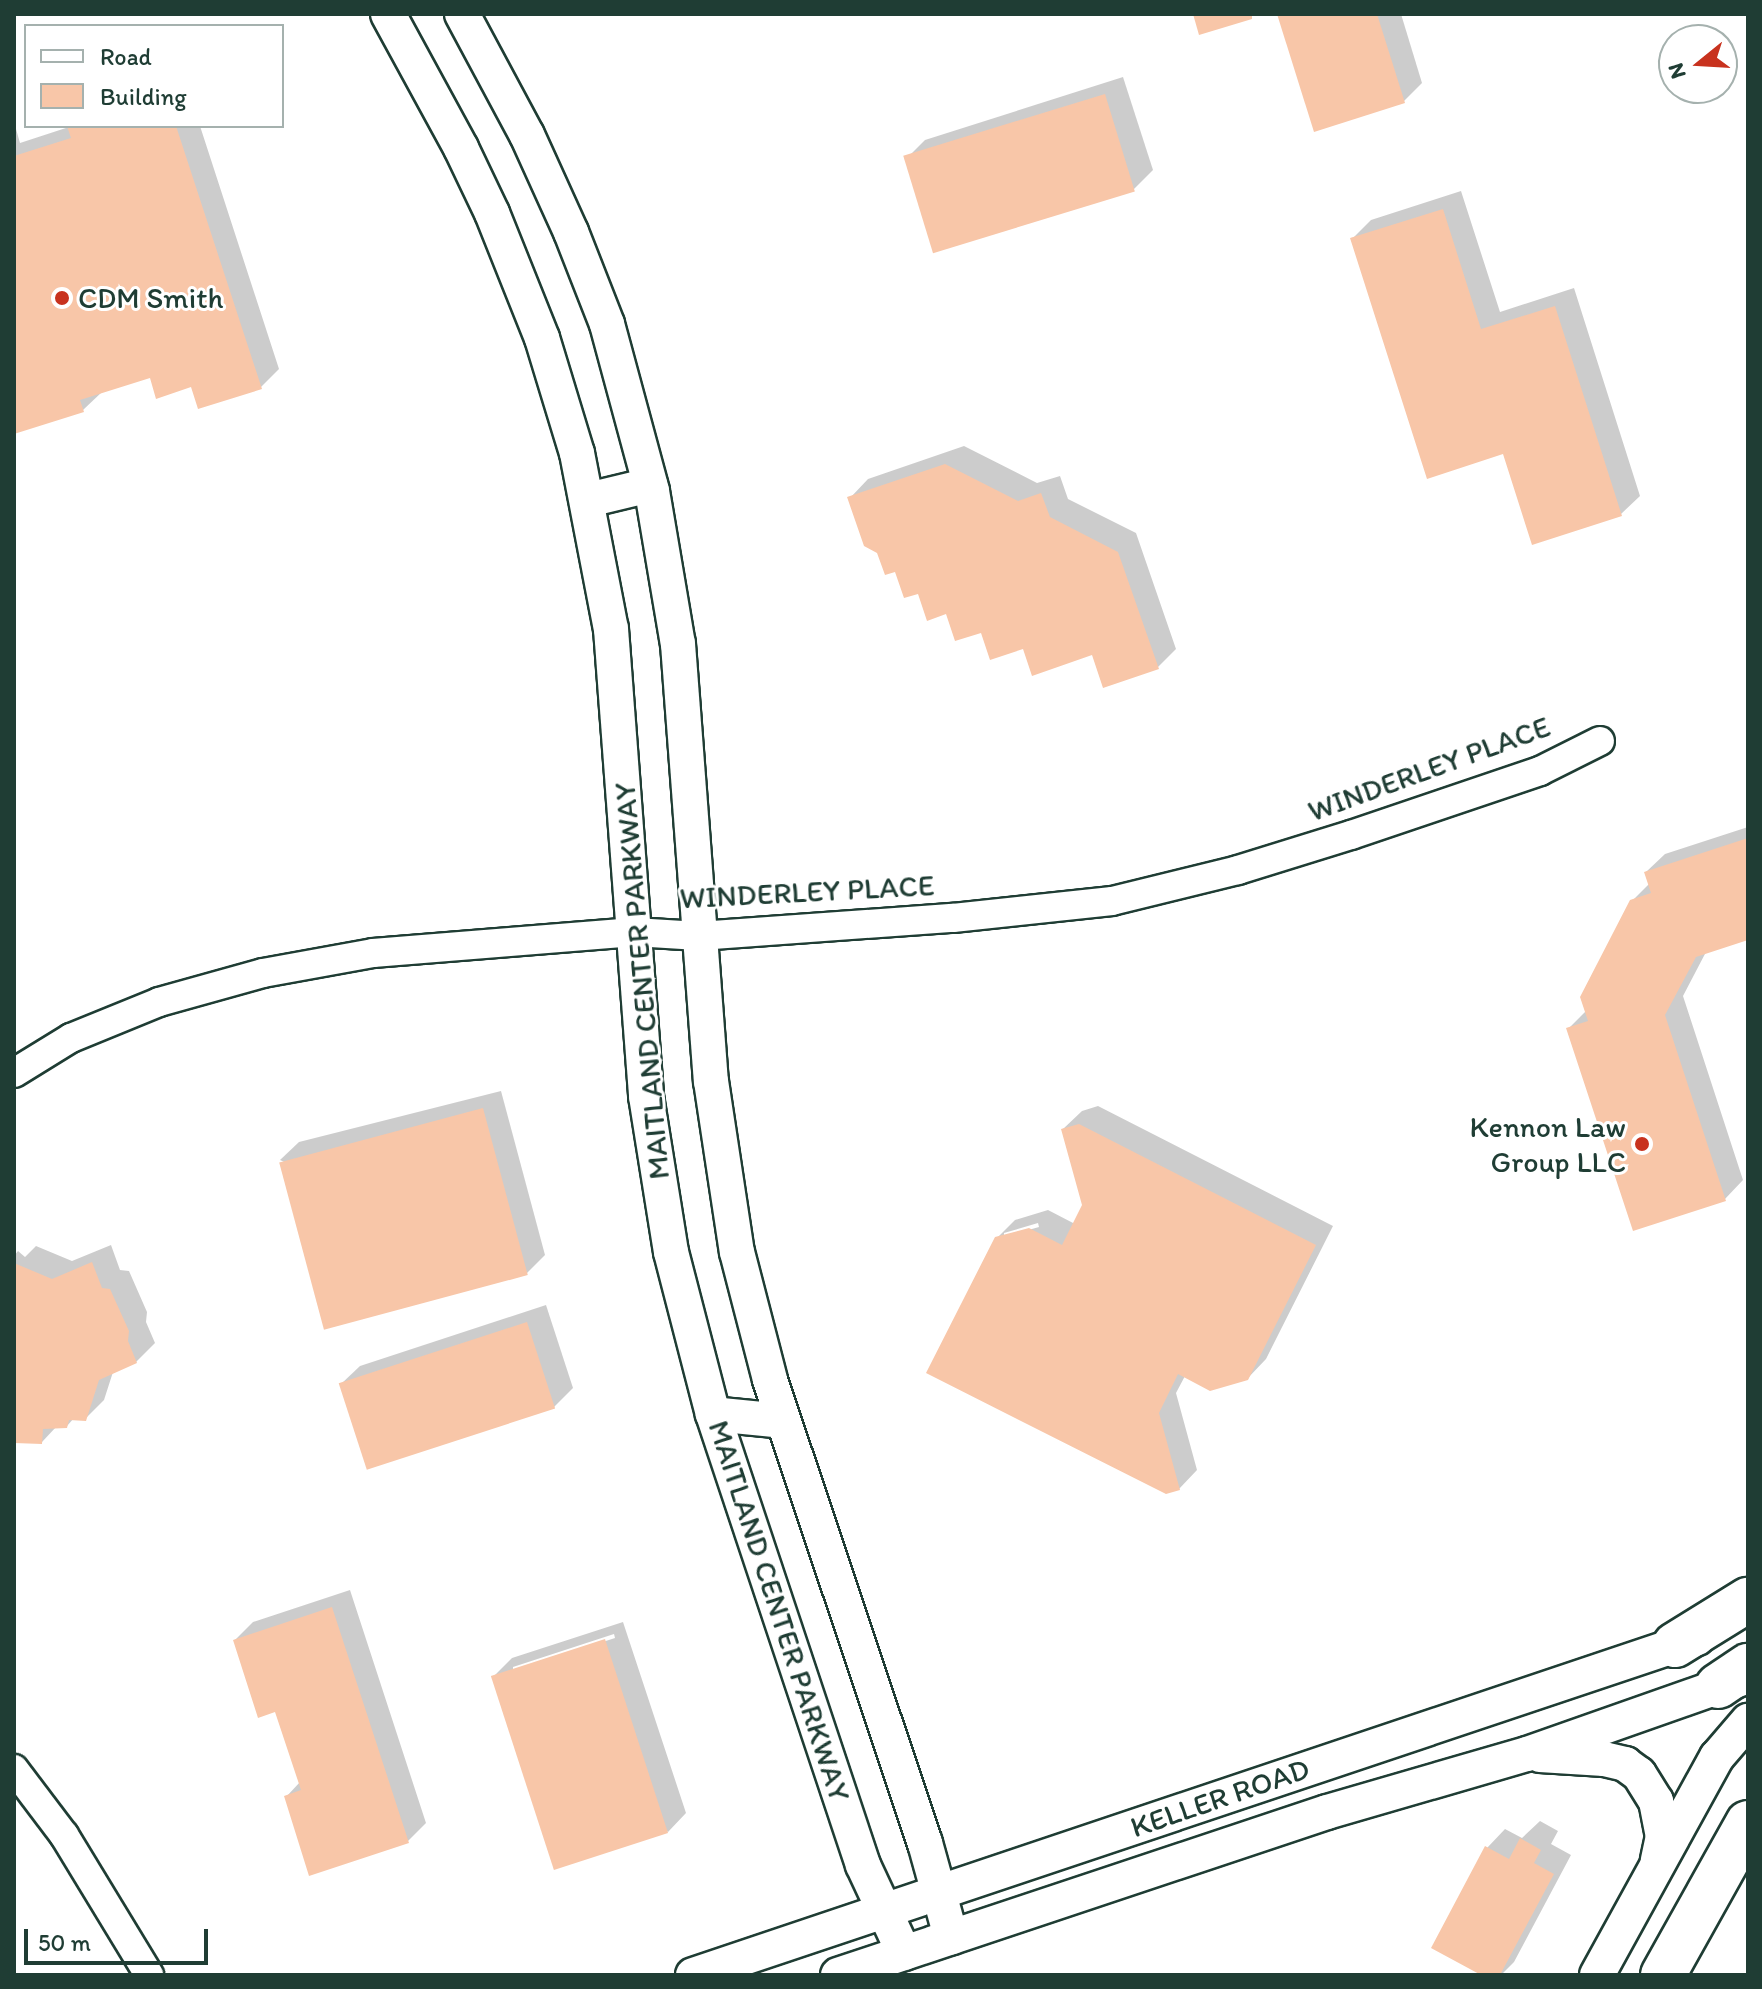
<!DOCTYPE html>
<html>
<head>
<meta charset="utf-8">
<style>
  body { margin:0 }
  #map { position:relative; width:1762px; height:1989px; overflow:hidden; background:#fff; font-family:Itim,sans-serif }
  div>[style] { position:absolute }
  .shadow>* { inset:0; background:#0003 }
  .building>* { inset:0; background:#f8c6a8; transform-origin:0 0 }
  .roads { filter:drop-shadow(2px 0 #1f3d34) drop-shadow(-2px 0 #1f3d34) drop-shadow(0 2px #1f3d34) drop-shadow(0 -2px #1f3d34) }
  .minor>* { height:28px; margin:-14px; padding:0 14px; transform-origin:14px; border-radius:14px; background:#fff }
  .tertiary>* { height:34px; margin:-17px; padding:0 17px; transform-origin:17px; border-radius:17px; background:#fff }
  .motorway>* { height:44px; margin:-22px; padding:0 22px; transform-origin:22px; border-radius:22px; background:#fff }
  .dots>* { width:22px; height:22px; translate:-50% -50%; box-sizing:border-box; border:4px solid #fff; border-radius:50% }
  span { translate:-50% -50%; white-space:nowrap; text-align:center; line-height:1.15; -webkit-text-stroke:6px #fff; paint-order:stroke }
  .poi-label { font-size:30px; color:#1f3d34 }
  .left { translate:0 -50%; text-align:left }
  .right { translate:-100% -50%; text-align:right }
  .street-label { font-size:30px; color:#1f3d34 }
  .frame { position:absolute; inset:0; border:16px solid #1f3d34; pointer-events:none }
  .legend { position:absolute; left:24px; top:24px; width:260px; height:104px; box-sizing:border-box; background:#fff; border:2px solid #a5b1ae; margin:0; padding:10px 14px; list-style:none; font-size:24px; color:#1f3d34 }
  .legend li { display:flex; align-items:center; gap:16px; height:40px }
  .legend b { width:40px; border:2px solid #a5b1ae }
  .north { position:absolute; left:1658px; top:24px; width:80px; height:80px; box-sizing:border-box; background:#fff; border:2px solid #a5b1ae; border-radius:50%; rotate:252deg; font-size:22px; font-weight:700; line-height:32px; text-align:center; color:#1f3d34 }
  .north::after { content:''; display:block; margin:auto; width:28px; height:36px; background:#c8321e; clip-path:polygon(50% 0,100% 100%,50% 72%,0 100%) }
  .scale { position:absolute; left:24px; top:1929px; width:184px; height:36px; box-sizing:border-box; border:4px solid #1f3d34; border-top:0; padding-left:10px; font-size:24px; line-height:28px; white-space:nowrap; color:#1f3d34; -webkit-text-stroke:6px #fff; paint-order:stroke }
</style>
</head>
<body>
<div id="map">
  <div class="shadow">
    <i style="clip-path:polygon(1279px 14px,1401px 14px,1422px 83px,1404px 101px)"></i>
    <i style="clip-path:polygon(1123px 77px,1153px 170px,1134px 189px,907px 158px,925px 140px)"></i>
    <i style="clip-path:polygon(14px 122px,20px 143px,72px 126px,200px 126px,279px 369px,261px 387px,192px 385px,151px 376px,102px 392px,83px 410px,14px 432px)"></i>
    <i style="clip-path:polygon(1461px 191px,1500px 312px,1574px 288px,1640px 496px,1621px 514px,1505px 452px,1353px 238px,1371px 220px)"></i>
    <i style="clip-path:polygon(964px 446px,1037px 483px,1060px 476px,1068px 499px,1136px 533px,1176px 649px,1157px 668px,1093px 653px,1024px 646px,982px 630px,919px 591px,878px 551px,850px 498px,868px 479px)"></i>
    <i style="clip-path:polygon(1748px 827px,1748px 938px,1706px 952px,1683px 996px,1743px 1180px,1725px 1199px,1569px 1028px,1587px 1010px,1632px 901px,1650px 883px,1646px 872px,1665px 854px)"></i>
    <i style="clip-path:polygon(501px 1091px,545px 1255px,526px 1274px,280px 1160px,299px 1142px)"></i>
    <i style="clip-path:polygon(evenodd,1098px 1106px,1333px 1226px,1266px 1359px,1247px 1379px,1185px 1376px,1176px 1393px,1197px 1470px,1179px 1489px,996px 1239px,1015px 1220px,1048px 1210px,1075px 1224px,1084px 1205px,1063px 1129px,1082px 1111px,1098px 1106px,1038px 1223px,1039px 1227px,1004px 1237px,1004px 1233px,1038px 1223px)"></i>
    <i style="clip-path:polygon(111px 1245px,120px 1270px,129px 1271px,147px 1312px,146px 1322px,155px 1343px,136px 1362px,113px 1372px,104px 1400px,85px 1419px,74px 1418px,67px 1426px,57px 1426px,42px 1442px,14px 1441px,14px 1256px,18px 1251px,25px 1257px,36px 1246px,72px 1261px)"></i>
    <i style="clip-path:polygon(546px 1305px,573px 1388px,554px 1407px,368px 1467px,341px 1384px,360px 1366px)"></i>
    <i style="clip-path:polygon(350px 1590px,426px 1823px,408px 1841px,286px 1797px,300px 1782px,277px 1709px,235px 1640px,253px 1622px)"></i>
    <i style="clip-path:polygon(evenodd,623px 1622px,686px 1813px,668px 1832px,493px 1677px,512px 1658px,623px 1622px,614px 1634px,615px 1638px,513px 1671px,513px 1667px,614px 1634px)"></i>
    <i style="clip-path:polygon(1540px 1821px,1558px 1831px,1551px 1844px,1571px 1855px,1514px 1962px,1501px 1975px,1486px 1975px,1487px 1848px,1505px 1829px,1522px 1838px)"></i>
  </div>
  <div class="building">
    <i style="clip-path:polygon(1193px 14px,1252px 14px,1252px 19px,1199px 35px)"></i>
    <i style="clip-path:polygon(1277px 14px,1377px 14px,1405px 103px,1314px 132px)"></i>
    <i style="left:1105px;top:94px;width:102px;height:211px;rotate:73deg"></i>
    <i style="clip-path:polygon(67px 126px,176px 126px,262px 389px,198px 409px,191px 387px,156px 399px,150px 378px,80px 400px,84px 412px,14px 434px,14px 156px,71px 138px)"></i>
    <i style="clip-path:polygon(1443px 209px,1481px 329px,1555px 306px,1622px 516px,1532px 545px,1503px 454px,1427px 479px,1350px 238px)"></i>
    <i style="clip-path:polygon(945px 464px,1018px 501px,1041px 493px,1050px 517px,1118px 552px,1159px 669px,1103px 688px,1092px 655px,1032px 676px,1023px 649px,990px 660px,981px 633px,955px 641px,946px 614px,927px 621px,918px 594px,904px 598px,895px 572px,885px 575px,877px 553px,864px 546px,847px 497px)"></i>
    <i style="clip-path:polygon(1748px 838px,1748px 940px,1696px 957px,1665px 1015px,1726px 1201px,1633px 1231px,1566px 1028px,1588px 1021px,1580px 997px,1630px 900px,1651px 893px,1644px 872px)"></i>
    <i style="left:483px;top:1108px;width:173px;height:211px;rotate:75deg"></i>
    <i style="clip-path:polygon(1079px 1124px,1316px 1245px,1248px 1380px,1210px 1391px,1178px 1374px,1159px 1413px,1180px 1490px,1166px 1494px,926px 1373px,995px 1237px,1029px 1228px,1062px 1245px,1082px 1205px,1061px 1129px)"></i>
    <i style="clip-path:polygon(92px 1262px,102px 1288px,110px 1289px,129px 1331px,128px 1341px,137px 1363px,99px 1380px,86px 1421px,69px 1420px,67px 1428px,43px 1429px,42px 1444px,14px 1443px,14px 1263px,52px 1279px)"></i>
    <i style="left:527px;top:1322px;width:91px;height:198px;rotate:72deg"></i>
    <i style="clip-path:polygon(332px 1607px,409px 1843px,309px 1876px,284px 1796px,301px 1790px,275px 1712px,258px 1718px,233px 1640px)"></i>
    <i style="left:605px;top:1639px;width:204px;height:120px;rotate:72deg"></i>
    <i style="clip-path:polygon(1520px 1838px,1541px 1850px,1534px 1863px,1554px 1874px,1500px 1975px,1481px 1975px,1431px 1948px,1485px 1846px,1509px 1859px)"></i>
  </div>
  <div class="roads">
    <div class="minor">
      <i style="left:14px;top:1073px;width:67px;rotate:-31.6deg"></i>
      <i style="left:71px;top:1038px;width:95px;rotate:-22.2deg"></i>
      <i style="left:159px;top:1002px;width:108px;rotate:-15.6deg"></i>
      <i style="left:263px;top:973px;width:112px;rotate:-10.3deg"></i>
      <i style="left:373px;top:953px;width:262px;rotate:-4.6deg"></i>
      <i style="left:634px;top:932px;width:65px;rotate:3.5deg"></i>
      <i style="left:699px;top:936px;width:255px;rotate:-4.1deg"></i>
      <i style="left:953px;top:918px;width:160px;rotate:-6.1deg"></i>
      <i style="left:1112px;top:901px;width:130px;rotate:-13.8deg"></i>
      <i style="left:1238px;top:870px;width:118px;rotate:-17.2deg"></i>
      <i style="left:1351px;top:835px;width:200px;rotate:-18.7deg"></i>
      <i style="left:1540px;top:771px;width:67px;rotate:-26.6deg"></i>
      <i style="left:14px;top:1769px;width:83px;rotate:52.9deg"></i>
      <i style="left:64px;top:1835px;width:164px;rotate:58.7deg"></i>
    </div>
    <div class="tertiary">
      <i style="left:388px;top:14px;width:153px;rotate:61.4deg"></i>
      <i style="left:461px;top:148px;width:72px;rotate:64.5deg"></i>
      <i style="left:492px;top:213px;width:135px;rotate:68.2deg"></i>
      <i style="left:542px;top:338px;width:120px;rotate:73.1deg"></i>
      <i style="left:577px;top:453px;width:179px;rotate:79.1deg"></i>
      <i style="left:611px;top:629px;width:468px;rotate:85.7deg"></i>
      <i style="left:646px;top:1096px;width:158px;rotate:80.9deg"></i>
      <i style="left:671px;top:1252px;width:167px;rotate:75.5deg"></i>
      <i style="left:713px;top:1414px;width:475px;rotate:71.6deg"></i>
      <i style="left:863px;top:1865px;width:97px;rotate:65deg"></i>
      <i style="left:462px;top:14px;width:137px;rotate:61.8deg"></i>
      <i style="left:527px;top:135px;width:107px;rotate:65.6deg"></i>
      <i style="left:571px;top:232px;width:99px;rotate:68.6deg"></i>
      <i style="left:607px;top:324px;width:173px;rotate:74.9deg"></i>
      <i style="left:652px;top:491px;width:155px;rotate:80.4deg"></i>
      <i style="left:678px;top:644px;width:438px;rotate:85.7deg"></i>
      <i style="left:711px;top:1081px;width:173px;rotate:81.4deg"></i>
      <i style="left:737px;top:1252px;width:132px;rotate:75.5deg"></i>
      <i style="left:770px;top:1380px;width:488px;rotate:71.5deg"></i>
      <i style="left:925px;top:1843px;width:98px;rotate:74.5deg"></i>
      <i style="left:588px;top:500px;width:64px;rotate:-13.6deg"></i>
      <i style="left:713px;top:1414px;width:70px;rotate:5.7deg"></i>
      <i style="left:1540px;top:1755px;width:64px;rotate:3.6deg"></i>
      <i style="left:1604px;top:1759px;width:22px;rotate:13deg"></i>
      <i style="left:1625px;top:1764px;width:17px;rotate:36deg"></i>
      <i style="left:1639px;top:1774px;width:32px;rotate:58deg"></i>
      <i style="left:1656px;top:1801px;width:36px;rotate:79deg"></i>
      <i style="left:1663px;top:1836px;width:25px;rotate:102deg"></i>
      <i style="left:693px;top:1975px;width:1059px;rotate:-18.55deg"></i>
      <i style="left:838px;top:1975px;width:515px;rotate:-18.43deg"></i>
      <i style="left:1327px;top:1812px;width:208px;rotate:-16.2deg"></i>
      <i style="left:1527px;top:1754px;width:226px;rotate:-19.4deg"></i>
      <i style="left:1597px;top:1975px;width:249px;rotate:-61.2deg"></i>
      <i style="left:1717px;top:1757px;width:48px;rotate:-49.3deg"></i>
    </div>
    <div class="motorway">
      <i style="left:1675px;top:1645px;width:86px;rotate:-31.7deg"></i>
      <i style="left:1718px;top:1686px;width:36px;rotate:-34deg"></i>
      <i style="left:1663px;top:1975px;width:174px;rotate:-60.8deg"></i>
    </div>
  </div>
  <div class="dots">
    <i style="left:62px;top:298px;background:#c8321e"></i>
    <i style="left:1642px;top:1144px;background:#c8321e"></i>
  </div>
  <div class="poi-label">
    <span class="left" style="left:78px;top:298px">CDM Smith</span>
    <span class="right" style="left:1626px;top:1144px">Kennon Law<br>Group LLC</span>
  </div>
  <div class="street-label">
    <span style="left:1429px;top:769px;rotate:-20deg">WINDERLEY PLACE</span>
    <span style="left:807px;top:892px;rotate:-3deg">WINDERLEY PLACE</span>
    <span style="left:642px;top:981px;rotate:-95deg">MAITLAND CENTER PARKWAY</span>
    <span style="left:779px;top:1611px;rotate:72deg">MAITLAND CENTER PARKWAY</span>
    <span style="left:1220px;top:1798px;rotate:-19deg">KELLER ROAD</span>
  </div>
  <div class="frame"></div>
  <ul class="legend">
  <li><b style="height:10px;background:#fff"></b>Road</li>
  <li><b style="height:22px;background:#f8c6a8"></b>Building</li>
  </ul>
  <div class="north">N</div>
  <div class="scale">50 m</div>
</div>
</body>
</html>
